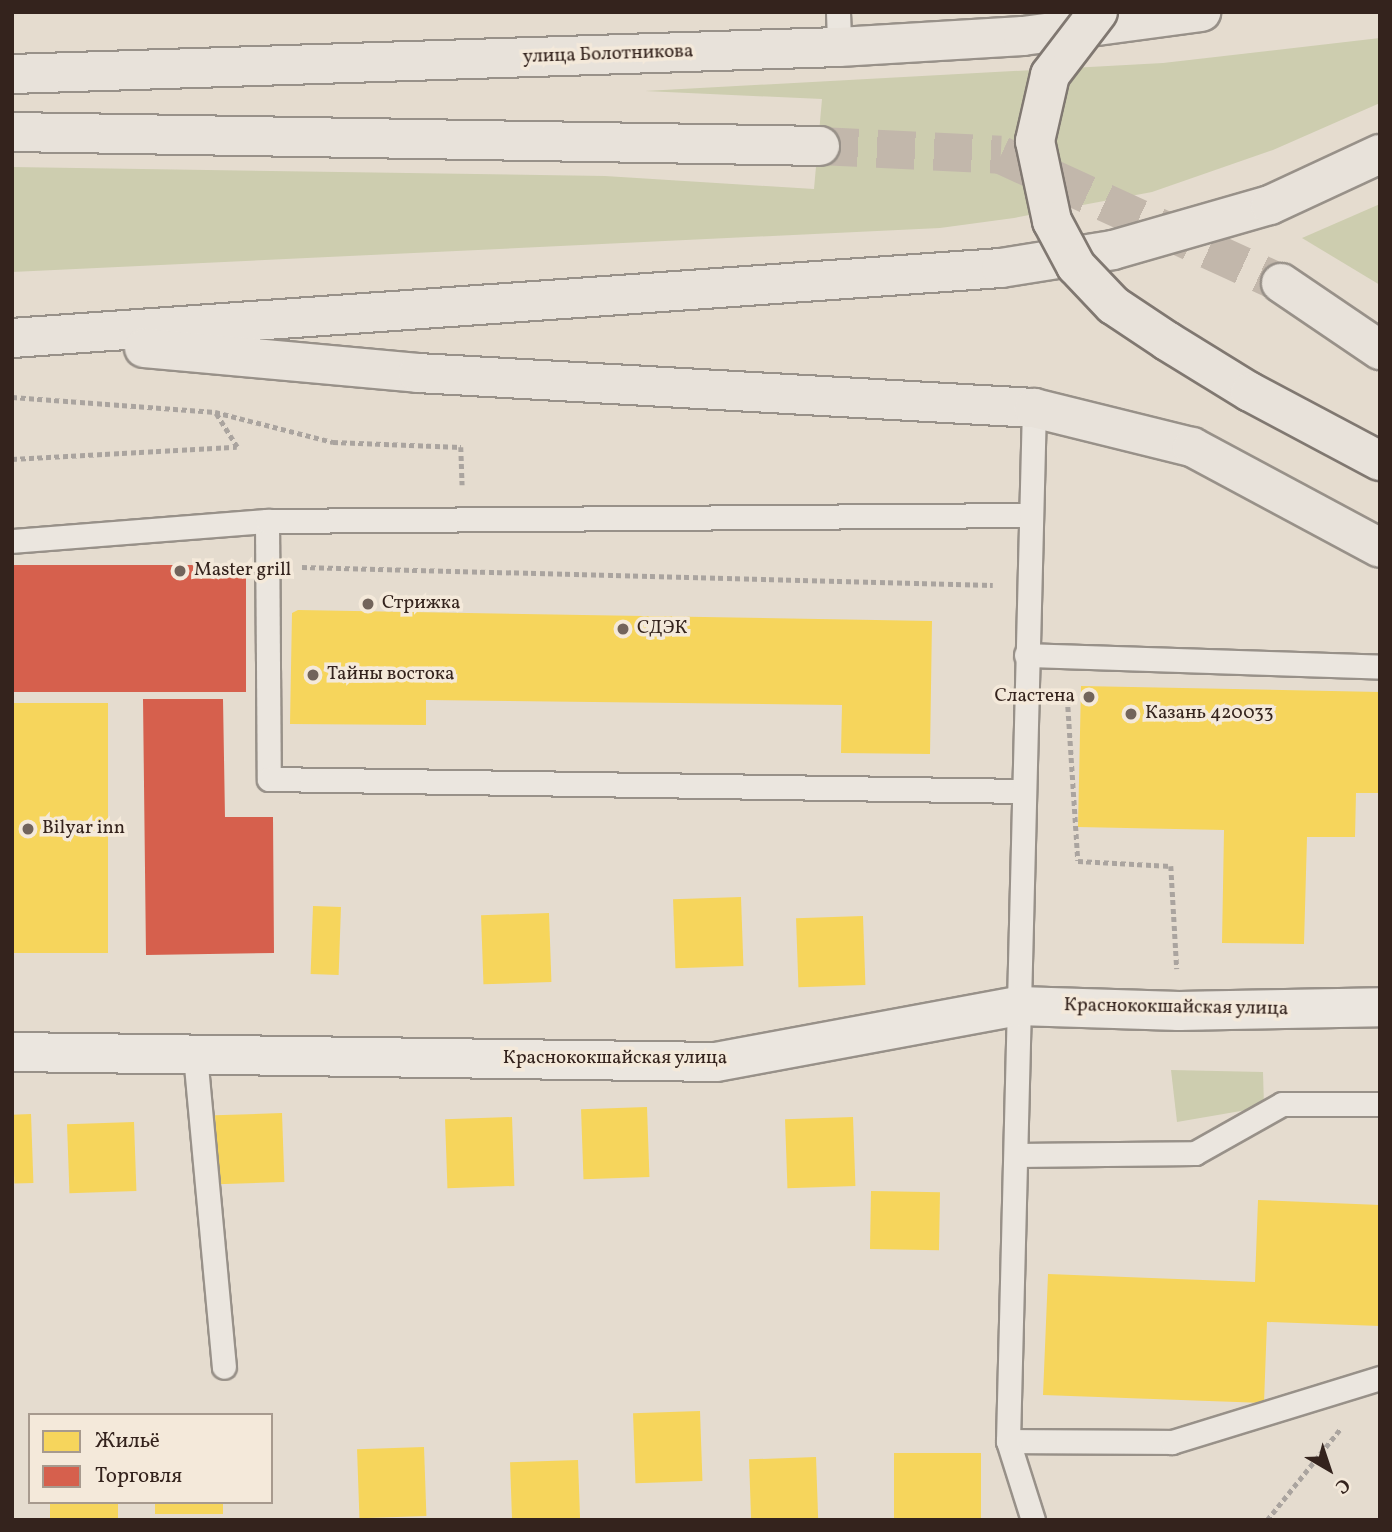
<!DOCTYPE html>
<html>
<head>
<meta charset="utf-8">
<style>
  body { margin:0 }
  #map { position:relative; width:1392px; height:1532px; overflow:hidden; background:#e5dccf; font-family:Vollkorn,serif }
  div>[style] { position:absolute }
  .green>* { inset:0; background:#cdcdaf }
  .homes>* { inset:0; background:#f6d55c; transform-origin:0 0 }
  .shops>* { inset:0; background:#d6604d; transform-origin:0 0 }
  .primary-tunnel>* { height:38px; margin-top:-19px; transform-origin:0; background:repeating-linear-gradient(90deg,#c2b7ab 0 38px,transparent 0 57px) }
  .path>* { height:4.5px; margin-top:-2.25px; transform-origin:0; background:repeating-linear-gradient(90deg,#aaa49f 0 5px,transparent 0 8.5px) }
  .roads { filter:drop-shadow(2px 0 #989189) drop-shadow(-2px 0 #989189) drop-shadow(0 2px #989189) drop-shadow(0 -2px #989189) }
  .service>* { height:23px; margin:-11.5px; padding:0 11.5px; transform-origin:11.5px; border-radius:11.5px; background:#ebe6df }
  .minor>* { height:38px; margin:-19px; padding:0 19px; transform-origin:19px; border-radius:19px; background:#ebe6df }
  .primary>* { height:38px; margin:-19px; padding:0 19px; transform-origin:19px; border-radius:19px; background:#e8e2da }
  .bridges { filter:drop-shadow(2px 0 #807871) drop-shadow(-2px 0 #807871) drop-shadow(0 2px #807871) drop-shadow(0 -2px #807871) }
  .primary-bridge>* { height:38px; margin:-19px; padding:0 19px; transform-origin:19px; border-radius:19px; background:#e8e2da }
  .dots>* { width:19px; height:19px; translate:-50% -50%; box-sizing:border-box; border:4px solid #f4e9da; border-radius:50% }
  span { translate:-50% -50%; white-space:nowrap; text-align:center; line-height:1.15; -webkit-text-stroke:7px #f4e9da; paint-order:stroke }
  .street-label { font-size:19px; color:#34231d }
  .poi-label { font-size:19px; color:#34231d }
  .left { translate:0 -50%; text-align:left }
  .right { translate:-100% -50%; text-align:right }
  .frame { position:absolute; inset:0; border:14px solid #34231d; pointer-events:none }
  .legend { position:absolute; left:28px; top:1413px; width:245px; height:91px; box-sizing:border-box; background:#f4e9da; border:2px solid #a79a8e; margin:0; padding:9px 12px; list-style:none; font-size:21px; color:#34231d }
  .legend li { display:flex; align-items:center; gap:14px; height:35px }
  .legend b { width:35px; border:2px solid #a79a8e }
  .north { position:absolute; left:1294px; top:1434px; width:70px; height:70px; -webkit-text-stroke:5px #f4e9da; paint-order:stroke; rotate:141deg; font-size:19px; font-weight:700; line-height:28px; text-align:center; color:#34231d }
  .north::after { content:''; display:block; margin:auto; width:24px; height:32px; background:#34231d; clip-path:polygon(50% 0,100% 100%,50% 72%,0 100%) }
</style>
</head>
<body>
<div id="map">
  <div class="green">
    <i style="clip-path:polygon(1380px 38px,1380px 103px,1273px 150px,1152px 192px,1014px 218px,940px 228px,12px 272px,12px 167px,605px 176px,814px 189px,822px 99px,645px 91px,1163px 63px)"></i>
    <i style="clip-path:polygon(1380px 204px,1380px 285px,1302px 238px)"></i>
    <i style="clip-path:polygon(1171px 1070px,1263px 1072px,1264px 1107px,1177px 1122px)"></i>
  </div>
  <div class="homes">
    <i style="clip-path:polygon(298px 610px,932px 621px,930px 754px,841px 753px,842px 705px,426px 700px,426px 725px,290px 724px,292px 613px)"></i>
    <i style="clip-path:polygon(1081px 686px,1380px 692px,1380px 793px,1356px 793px,1355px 837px,1307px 837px,1304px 944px,1222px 943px,1224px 830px,1078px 827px)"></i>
    <i style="left:108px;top:703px;width:250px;height:96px;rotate:90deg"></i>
    <i style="left:741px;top:897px;width:69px;height:68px;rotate:88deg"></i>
    <i style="left:313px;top:906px;width:28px;height:68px;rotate:2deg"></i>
    <i style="left:549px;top:913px;width:69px;height:68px;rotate:88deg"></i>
    <i style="left:863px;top:916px;width:69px;height:67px;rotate:88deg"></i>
    <i style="left:647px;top:1107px;width:70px;height:66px;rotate:88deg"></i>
    <i style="left:282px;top:1113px;width:69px;height:67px;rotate:88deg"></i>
    <i style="left:31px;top:1114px;width:69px;height:19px;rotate:88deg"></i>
    <i style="left:512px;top:1117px;width:69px;height:67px;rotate:88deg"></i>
    <i style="left:853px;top:1117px;width:69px;height:68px;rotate:88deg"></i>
    <i style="left:134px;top:1122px;width:69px;height:67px;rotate:88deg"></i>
    <i style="left:871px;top:1191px;width:69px;height:58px;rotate:1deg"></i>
    <i style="clip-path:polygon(1258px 1200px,1380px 1205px,1380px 1326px,1267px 1322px,1264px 1403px,1043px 1395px,1048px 1274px,1255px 1282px)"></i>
    <i style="left:700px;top:1411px;width:70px;height:67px;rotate:88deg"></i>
    <i style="left:424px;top:1447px;width:69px;height:67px;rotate:88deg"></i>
    <i style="left:894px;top:1453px;width:87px;height:67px"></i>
    <i style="left:816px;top:1457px;width:63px;height:67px;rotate:88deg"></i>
    <i style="left:578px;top:1460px;width:60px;height:68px;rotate:88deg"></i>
    <i style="left:50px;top:1502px;width:68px;height:17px"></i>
    <i style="left:155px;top:1502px;width:68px;height:12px"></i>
  </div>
  <div class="shops">
    <i style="left:246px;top:565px;width:127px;height:234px;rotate:90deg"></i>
    <i style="clip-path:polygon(143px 699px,223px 699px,225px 817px,273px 817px,274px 953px,146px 955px)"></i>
  </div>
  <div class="primary-tunnel">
    <i style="left:820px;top:146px;width:181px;rotate:2.8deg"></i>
    <i style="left:1001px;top:155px;width:308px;rotate:24.6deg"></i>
  </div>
  <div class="path">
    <i style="left:12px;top:397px;width:204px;rotate:4.2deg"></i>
    <i style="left:12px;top:459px;width:225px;rotate:-3.1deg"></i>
    <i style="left:237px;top:447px;width:41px;rotate:-122.2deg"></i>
    <i style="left:215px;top:412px;width:122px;rotate:14.3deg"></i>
    <i style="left:333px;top:442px;width:128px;rotate:2.2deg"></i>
    <i style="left:461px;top:447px;width:38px;rotate:88deg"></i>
    <i style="left:302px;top:567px;width:691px;rotate:1.49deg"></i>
    <i style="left:1067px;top:690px;width:171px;rotate:86.3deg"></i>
    <i style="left:1078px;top:861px;width:93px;rotate:3.1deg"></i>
    <i style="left:1171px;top:866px;width:103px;rotate:86.7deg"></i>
    <i style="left:1267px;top:1520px;width:118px;rotate:-51.2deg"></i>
  </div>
  <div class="roads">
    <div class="service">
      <i style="left:838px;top:12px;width:35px;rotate:88deg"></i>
      <i style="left:267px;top:521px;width:258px;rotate:89.6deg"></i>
      <i style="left:269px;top:779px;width:753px;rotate:0.91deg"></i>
      <i style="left:12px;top:541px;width:256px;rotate:-4.5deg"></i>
      <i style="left:267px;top:521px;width:763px;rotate:-0.45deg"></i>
      <i style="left:1026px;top:655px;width:354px;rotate:1.9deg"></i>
      <i style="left:195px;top:1055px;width:313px;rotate:84.7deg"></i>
      <i style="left:1016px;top:1155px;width:179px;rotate:-0.6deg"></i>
      <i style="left:1195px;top:1153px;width:100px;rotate:-29.4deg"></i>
      <i style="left:1282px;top:1104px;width:98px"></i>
      <i style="left:1008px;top:1441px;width:164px;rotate:0.3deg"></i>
      <i style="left:1172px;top:1442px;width:218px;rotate:-17.1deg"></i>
      <i style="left:1033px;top:1520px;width:83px;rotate:-107.6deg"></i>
      <i style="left:1008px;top:1441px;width:1033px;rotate:-88.56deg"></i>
    </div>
    <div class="minor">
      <i style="left:12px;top:1052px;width:704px;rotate:0.81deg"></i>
      <i style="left:716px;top:1062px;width:307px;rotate:-10.5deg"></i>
      <i style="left:1018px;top:1006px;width:161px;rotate:1.8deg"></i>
      <i style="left:1179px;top:1011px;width:201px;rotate:-1.1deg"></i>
    </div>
    <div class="primary">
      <i style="left:12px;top:74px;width:827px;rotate:-1.87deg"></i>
      <i style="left:839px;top:47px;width:184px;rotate:-3.4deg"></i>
      <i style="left:1023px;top:36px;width:180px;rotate:-7.7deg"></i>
      <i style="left:12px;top:132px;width:808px;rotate:0.99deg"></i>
      <i style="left:1281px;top:283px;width:120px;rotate:34.1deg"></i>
      <i style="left:12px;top:338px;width:991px;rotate:-4.05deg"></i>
      <i style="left:1001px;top:268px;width:113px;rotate:-9.1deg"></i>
      <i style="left:1113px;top:250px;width:163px;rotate:-16deg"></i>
      <i style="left:1270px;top:205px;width:121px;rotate:-24.9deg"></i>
      <i style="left:144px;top:348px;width:275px;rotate:5.2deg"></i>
      <i style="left:418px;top:373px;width:617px;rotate:3.25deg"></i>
      <i style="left:1034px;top:408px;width:163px;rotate:13.9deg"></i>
      <i style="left:1192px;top:447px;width:213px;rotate:28.2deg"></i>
    </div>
  </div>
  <div class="bridges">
    <div class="primary-bridge">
      <i style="left:1098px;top:12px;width:79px;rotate:127.3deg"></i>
      <i style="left:1050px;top:75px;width:68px;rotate:102.8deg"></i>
      <i style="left:1035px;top:141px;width:82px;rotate:78deg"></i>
      <i style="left:1052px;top:221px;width:51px;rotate:61.9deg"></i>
      <i style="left:1076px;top:266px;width:54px;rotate:46.5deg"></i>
      <i style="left:1113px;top:305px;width:65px;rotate:33.7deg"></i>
      <i style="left:1167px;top:341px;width:97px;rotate:31.6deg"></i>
      <i style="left:1250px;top:392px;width:147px;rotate:28deg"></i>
    </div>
  </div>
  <div class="dots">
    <i style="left:180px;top:571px;background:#72645b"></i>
    <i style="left:368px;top:604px;background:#72645b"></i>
    <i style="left:623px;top:629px;background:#72645b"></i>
    <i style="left:313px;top:675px;background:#72645b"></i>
    <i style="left:1089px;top:697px;background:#72645b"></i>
    <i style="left:1131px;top:714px;background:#72645b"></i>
    <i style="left:28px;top:829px;background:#72645b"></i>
  </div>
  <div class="street-label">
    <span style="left:608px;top:55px;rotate:-2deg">улица Болотникова</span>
    <span style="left:1176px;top:1008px;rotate:1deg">Краснококшайская улица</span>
    <span style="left:615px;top:1059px">Краснококшайская улица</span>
  </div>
  <div class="poi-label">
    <span class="left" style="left:194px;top:571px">Master grill</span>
    <span class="left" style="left:382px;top:604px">Стрижка</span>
    <span class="left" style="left:637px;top:629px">СДЭК</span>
    <span class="left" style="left:327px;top:675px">Тайны востока</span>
    <span class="right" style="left:1075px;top:697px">Сластена</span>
    <span class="left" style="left:1145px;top:714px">Казань 420033</span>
    <span class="left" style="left:42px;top:829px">Bilyar inn</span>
  </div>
  <div class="frame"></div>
  <ul class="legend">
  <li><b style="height:19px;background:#f6d55c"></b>Жильё</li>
  <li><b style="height:19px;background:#d6604d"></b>Торговля</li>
  </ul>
  <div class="north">С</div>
</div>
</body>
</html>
